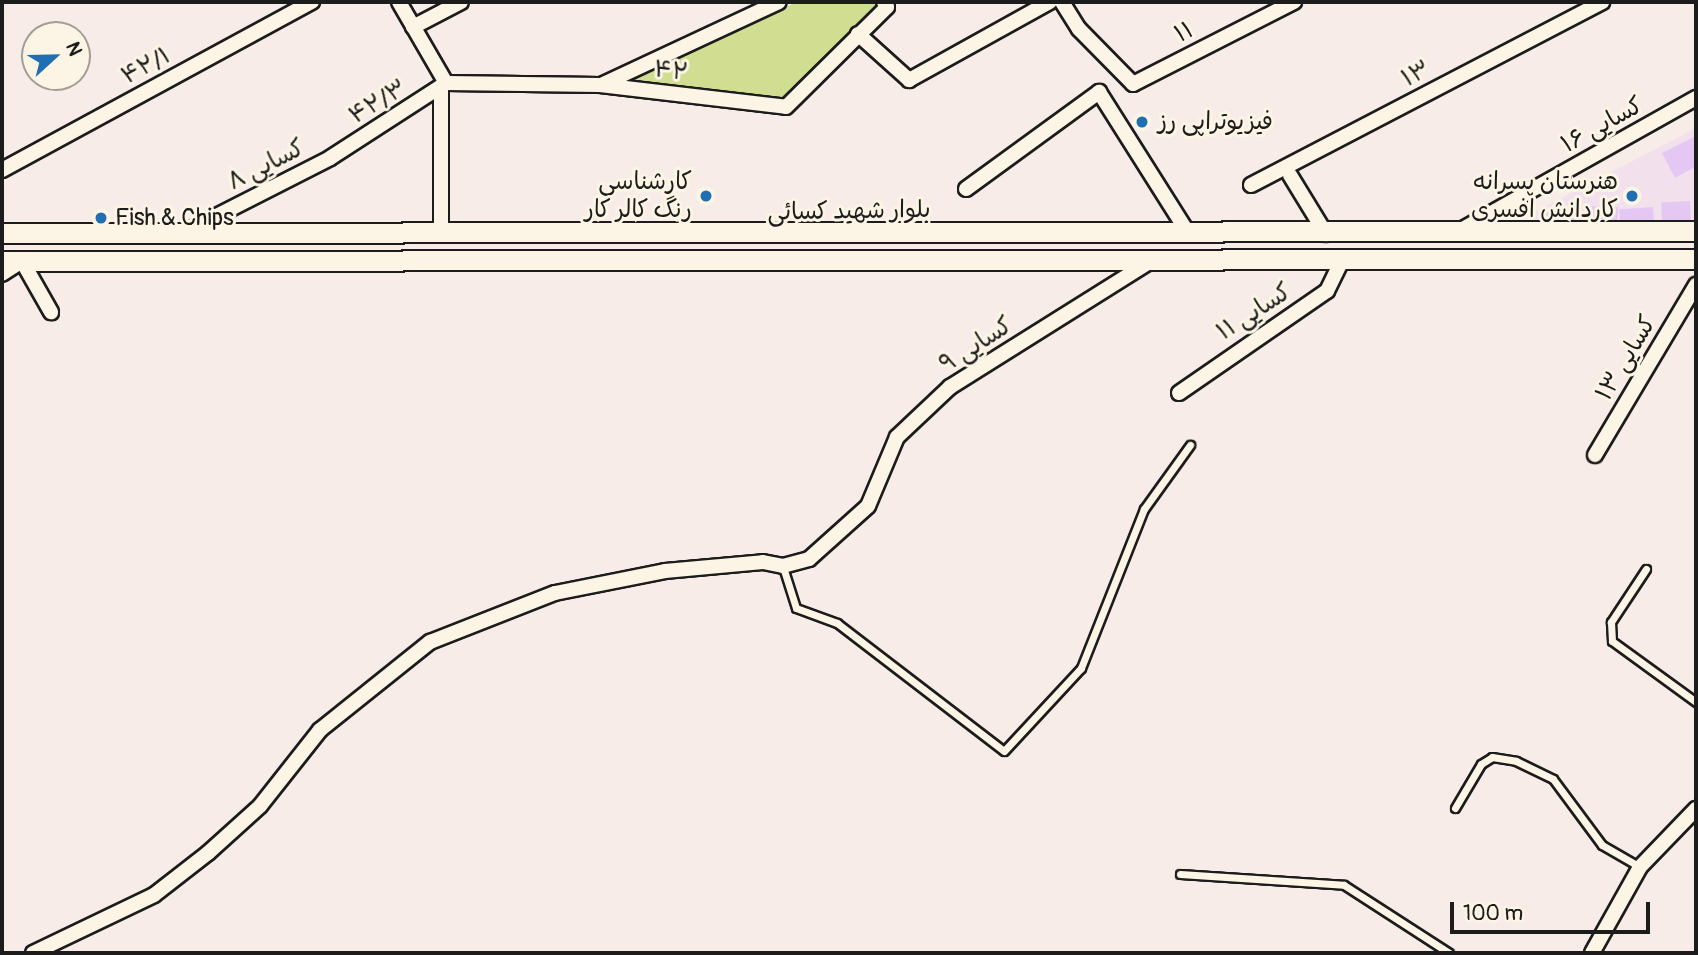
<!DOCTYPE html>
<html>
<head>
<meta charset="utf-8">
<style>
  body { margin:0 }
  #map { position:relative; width:1698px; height:955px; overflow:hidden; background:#f7ece8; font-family:Pangolin,"Playpen Sans Arabic",sans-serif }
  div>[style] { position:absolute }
  .built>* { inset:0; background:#f2e1ec }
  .green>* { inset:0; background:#d1dd90 }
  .building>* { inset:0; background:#e5c7f4; transform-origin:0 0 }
  .roads { filter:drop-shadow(2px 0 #1c1c1c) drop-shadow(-2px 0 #1c1c1c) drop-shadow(0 2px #1c1c1c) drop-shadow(0 -2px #1c1c1c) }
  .lane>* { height:7px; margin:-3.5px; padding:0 3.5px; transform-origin:3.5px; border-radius:3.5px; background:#fcf5e5 }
  .street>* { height:14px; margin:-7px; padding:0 7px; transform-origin:7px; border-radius:7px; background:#fcf5e5 }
  .secondary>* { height:19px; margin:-9.5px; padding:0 9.5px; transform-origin:9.5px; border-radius:9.5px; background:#fcf5e5 }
  .dots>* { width:19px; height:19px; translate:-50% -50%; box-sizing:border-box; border:4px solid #fcf5e5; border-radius:50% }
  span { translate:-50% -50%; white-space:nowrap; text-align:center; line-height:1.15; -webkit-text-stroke:6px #fcf5e5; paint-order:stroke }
  .street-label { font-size:24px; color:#1c1c1c }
  .poi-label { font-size:24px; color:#1c1c1c }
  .left { translate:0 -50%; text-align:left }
  .right { translate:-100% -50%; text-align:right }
  .frame { position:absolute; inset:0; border:4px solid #1c1c1c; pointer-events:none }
  .north { position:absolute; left:21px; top:21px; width:70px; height:70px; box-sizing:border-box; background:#fcf5e5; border:2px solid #a29e95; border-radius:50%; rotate:68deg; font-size:19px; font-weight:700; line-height:28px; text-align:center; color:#1c1c1c }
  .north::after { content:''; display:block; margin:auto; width:24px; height:32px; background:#1f6fb2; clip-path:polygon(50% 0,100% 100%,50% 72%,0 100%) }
  .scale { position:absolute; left:1450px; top:902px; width:200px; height:32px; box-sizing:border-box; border:4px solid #1c1c1c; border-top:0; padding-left:9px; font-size:21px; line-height:24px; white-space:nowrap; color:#1c1c1c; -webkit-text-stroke:5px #fcf5e5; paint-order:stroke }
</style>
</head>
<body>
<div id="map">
  <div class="built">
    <i style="clip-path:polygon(1696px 128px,1696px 224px,1534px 224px,1529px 215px)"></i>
  </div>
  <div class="green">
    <i style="clip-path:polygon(797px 2px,879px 4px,783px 101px,631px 81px)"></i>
  </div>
  <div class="building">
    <i style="clip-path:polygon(1696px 136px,1696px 176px,1693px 168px,1675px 178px,1662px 153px)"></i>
    <i style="left:1690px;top:201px;width:19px;height:29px;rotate:87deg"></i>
    <i style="left:1589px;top:206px;width:29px;height:18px;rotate:2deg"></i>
    <i style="left:1653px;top:207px;width:16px;height:34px;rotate:86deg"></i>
    <i style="left:1542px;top:212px;width:44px;height:13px"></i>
  </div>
  <div class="roads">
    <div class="lane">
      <i style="left:783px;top:567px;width:43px;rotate:72.4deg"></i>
      <i style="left:796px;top:608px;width:44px;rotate:20.1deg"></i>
      <i style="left:837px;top:623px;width:210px;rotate:37.5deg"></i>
      <i style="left:1004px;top:751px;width:113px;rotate:-47.1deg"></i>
      <i style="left:1081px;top:668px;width:171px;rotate:-68.4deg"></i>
      <i style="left:1144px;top:509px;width:79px;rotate:-54.3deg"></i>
      <i style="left:1646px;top:569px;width:64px;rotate:123.4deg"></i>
      <i style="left:1611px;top:622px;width:19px;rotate:87deg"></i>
      <i style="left:1612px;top:641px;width:104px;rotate:36deg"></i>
      <i style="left:1455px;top:808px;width:51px;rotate:-59.4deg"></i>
      <i style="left:1481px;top:764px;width:13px;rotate:-32deg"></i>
      <i style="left:1492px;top:757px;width:24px;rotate:9deg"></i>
      <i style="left:1516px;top:761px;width:41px;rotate:25.9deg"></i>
      <i style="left:1553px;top:779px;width:82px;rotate:53.4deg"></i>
      <i style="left:1602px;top:845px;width:44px;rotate:30.1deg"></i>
      <i style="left:1180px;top:874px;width:164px;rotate:3.8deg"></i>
      <i style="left:1344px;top:885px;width:125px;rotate:32.9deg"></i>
    </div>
    <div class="street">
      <i style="left:399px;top:2px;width:94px;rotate:59.9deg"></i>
      <i style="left:446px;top:83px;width:154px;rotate:0.7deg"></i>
      <i style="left:600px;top:85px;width:187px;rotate:6.7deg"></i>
      <i style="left:786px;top:107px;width:142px;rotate:-44.7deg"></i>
      <i style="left:887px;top:7px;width:6px;rotate:-121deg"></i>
      <i style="left:1062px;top:2px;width:32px;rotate:58deg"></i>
      <i style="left:1079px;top:29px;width:77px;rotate:45.5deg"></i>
      <i style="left:1133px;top:84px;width:181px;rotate:-27deg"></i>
      <i style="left:413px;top:27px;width:54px;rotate:-27.5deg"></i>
      <i style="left:858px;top:34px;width:69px;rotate:42deg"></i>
      <i style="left:909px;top:80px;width:161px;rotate:-29deg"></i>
      <i style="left:601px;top:85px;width:196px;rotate:-25deg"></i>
      <i style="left:2px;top:170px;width:353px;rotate:-28.5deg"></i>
      <i style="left:1290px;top:175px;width:69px;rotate:58.6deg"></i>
      <i style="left:1251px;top:185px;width:396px;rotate:-27.5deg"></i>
      <i style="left:966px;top:189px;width:165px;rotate:-36.1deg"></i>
      <i style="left:1099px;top:92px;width:167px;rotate:57.7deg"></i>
      <i style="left:187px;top:231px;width:161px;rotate:-27deg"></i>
      <i style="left:330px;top:158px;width:138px;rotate:-32.9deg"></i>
      <i style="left:1459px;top:231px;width:272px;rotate:-29.3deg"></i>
      <i style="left:441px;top:234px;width:144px;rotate:-90deg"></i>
      <i style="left:2px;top:274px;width:24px;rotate:-33deg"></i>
      <i style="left:22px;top:261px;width:59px;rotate:60.4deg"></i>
      <i style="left:1179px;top:393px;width:180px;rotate:-34.6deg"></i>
      <i style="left:1327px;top:291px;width:34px;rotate:-64deg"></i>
      <i style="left:1595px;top:455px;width:198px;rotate:-59.3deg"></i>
      <i style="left:33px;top:953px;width:134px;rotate:-25.6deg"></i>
      <i style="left:154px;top:895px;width:68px;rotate:-37.9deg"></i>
      <i style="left:208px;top:853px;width:70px;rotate:-42.1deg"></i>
      <i style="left:260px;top:806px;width:97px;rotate:-51.7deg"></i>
      <i style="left:320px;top:730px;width:141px;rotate:-38.7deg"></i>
      <i style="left:430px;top:642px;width:134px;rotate:-21.4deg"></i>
      <i style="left:555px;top:593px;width:112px;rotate:-11.3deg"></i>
      <i style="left:665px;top:571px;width:98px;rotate:-5.2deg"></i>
      <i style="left:763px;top:562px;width:20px;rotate:11deg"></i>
      <i style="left:783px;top:566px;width:27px;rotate:-15deg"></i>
      <i style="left:809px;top:559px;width:79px;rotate:-41.9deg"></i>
      <i style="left:868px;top:506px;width:75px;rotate:-67.2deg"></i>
      <i style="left:897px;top:437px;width:73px;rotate:-43.3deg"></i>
      <i style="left:950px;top:387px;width:237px;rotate:-32.1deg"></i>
      <i style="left:1592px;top:953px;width:98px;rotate:-60.8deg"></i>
      <i style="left:1640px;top:867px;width:81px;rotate:-46deg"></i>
    </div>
    <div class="secondary">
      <i style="left:2px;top:233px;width:1694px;rotate:-0.07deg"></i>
      <i style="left:2px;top:261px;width:1694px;rotate:-0.07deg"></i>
    </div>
  </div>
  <div class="dots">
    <i style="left:1142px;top:122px;background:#1f6fb2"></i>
    <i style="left:706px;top:196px;background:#1f6fb2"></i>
    <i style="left:1632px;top:196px;background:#1f6fb2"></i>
    <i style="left:101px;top:218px;background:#1f6fb2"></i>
  </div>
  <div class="street-label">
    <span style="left:1184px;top:32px;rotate:-27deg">۱۱</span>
    <span style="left:146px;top:66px;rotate:-28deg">۴۲/۱</span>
    <span style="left:671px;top:71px;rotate:7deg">۴۲</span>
    <span style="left:1416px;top:74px;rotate:-28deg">۱۳</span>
    <span style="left:378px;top:102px;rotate:-31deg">۴۲/۳</span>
    <span style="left:1602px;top:125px;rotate:-29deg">۱۶ کسایی</span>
    <span style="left:266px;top:165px;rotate:-27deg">۸ کسایی</span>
    <span style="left:849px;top:211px;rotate:-1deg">بلوار شهید کسائی</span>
    <span style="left:1254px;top:312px;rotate:-33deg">۱۱ کسایی</span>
    <span style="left:976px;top:345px;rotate:-33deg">۹ کسایی</span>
    <span style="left:1626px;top:358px;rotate:-59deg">۱۳ کسایی</span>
  </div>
  <div class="poi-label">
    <span class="left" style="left:1158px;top:122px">فیزیوتراپی رز</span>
    <span class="right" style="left:692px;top:196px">کارشناسی<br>رنگ کالر کار</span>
    <span class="right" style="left:1618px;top:196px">هنرستان پسرانه<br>کاردانش افسری</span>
    <span class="left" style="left:115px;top:218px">Fish &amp; Chips</span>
  </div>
  <div class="frame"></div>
  <div class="north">N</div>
  <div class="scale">100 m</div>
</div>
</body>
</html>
